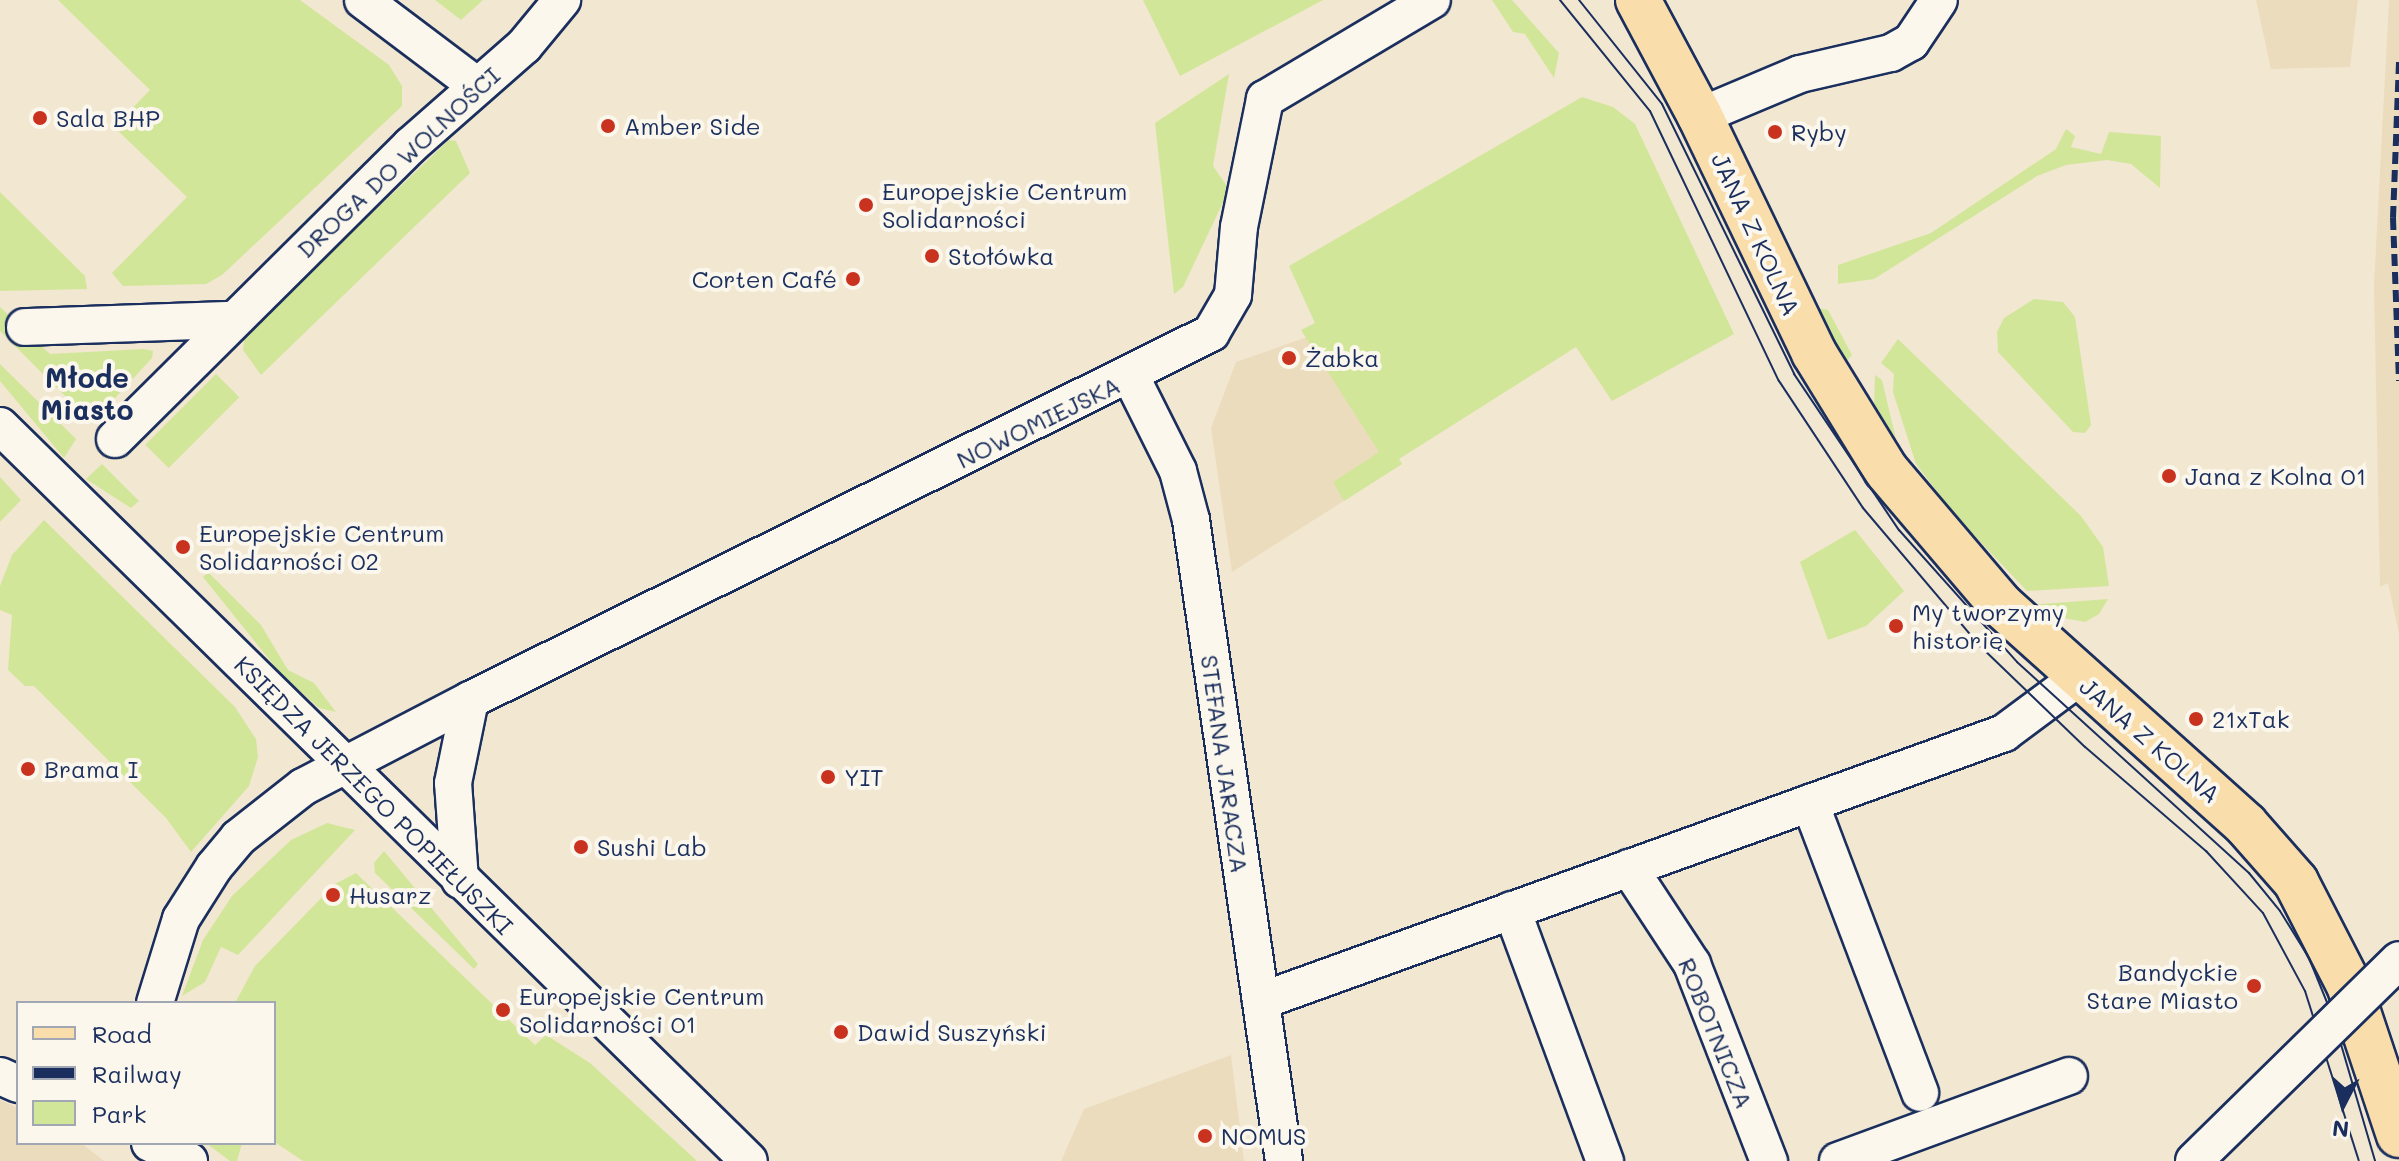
<!DOCTYPE html>
<html>
<head>
<meta charset="utf-8">
<style>
  body { margin:0 }
  #map { position:relative; width:2399px; height:1161px; overflow:hidden; background:#f2e7d1; font-family:Mali,sans-serif }
  div>[style] { position:absolute }
  .built>* { inset:0; background:#ecdcbe }
  .green>* { inset:0; background:#d2e69a; transform-origin:0 0 }
  .roads { filter:drop-shadow(2px 0 #1b2f5e) drop-shadow(-2px 0 #1b2f5e) drop-shadow(0 2px #1b2f5e) drop-shadow(0 -2px #1b2f5e) }
  .minor>* { height:36px; margin:-18px; padding:0 18px; transform-origin:18px; border-radius:18px; background:#fbf7ec }
  .major>* { height:44px; margin:-22px; padding:0 22px; transform-origin:22px; border-radius:22px; background:#f9ddab }
  .tram>* { height:2px; margin:-1px; padding:0 1px; transform-origin:1px; border-radius:1px; background:#1b2f5e }
  .rail>* { height:6px; margin-top:-3px; transform-origin:0; background:repeating-linear-gradient(90deg,#1b2f5e 0 12px,transparent 0 18px) }
  .bridges { filter:drop-shadow(2px 0 #1b2f5e) drop-shadow(-2px 0 #1b2f5e) drop-shadow(0 2px #1b2f5e) drop-shadow(0 -2px #1b2f5e) }
  .minor-bridge>* { height:36px; margin:-18px; padding:0 18px; transform-origin:18px; border-radius:18px; background:#fbf7ec }
  .dots>* { width:22px; height:22px; translate:-50% -50%; box-sizing:border-box; border:4px solid #fbf7ec; border-radius:50% }
  span { translate:-50% -50%; white-space:nowrap; text-align:center; line-height:1.15; -webkit-text-stroke:8px #fbf7ec; paint-order:stroke }
  .poi-label { font-size:24px; color:#1b2f5e }
  .left { translate:0 -50%; text-align:left }
  .right { translate:-100% -50%; text-align:right }
  .street-label { font-size:24px; color:#1b2f5e }
  .quarter-label { font-size:28px; color:#1b2f5e; font-weight:700 }
  .legend { position:absolute; left:16px; top:1001px; width:260px; height:144px; box-sizing:border-box; background:#fbf7ec; border:2px solid #a1a7b3; margin:0; padding:10px 14px; list-style:none; font-size:24px; color:#1b2f5e }
  .legend li { display:flex; align-items:center; gap:16px; height:40px }
  .legend b { width:40px; border:2px solid #a1a7b3 }
  .north { position:absolute; left:2303px; top:1065px; width:80px; height:80px; -webkit-text-stroke:6px #fbf7ec; paint-order:stroke; rotate:186deg; font-size:22px; font-weight:700; line-height:32px; text-align:center; color:#1b2f5e }
  .north::after { content:''; display:block; margin:auto; width:28px; height:36px; background:#1b2f5e; clip-path:polygon(50% 0,100% 100%,50% 72%,0 100%) }
</style>
</head>
<body>
<div id="map">
  <div class="built">
    <i style="clip-path:polygon(2256px 0,2358px 0,2350px 67px,2271px 69px)"></i>
    <i style="clip-path:polygon(2389px 0,2399px 0,2399px 634px,2388px 583px,2380px 587px,2374px 285px)"></i>
    <i style="clip-path:polygon(1319px 333px,1402px 464px,1232px 572px,1211px 428px,1236px 362px)"></i>
    <i style="clip-path:polygon(1231px 1055px,1244px 1161px,1061px 1161px,1084px 1109px)"></i>
    <i style="clip-path:polygon(0 1100px,18px 1108px,18px 1143px,81px 1143px,104px 1161px,0 1161px)"></i>
  </div>
  <div class="green">
    <i style="clip-path:polygon(58px 0,300px 0,389px 65px,402px 86px,402px 106px,222px 275px,206px 284px,123px 286px,112px 273px,187px 197px,114px 127px,150px 90px)"></i>
    <i style="clip-path:polygon(435px 0,483px 0,461px 20px)"></i>
    <i style="clip-path:polygon(1143px 0,1323px 0,1180px 76px)"></i>
    <i style="clip-path:polygon(1492px 0,1512px 0,1559px 53px,1554px 78px,1525px 34px,1513px 32px)"></i>
    <i style="clip-path:polygon(1229px 74px,1213px 166px,1227px 186px,1225px 198px,1183px 287px,1174px 294px,1155px 123px)"></i>
    <i style="clip-path:polygon(1582px 97px,1613px 107px,1635px 124px,1734px 334px,1612px 401px,1576px 347px,1399px 459px,1402px 464px,1344px 501px,1333px 482px,1379px 452px,1301px 330px,1315px 323px,1289px 266px)"></i>
    <i style="clip-path:polygon(2066px 129px,2075px 136px,2071px 147px,2101px 154px,2109px 132px,2161px 136px,2160px 188px,2131px 164px,2107px 160px,2066px 165px,2037px 176px,1874px 279px,1838px 284px,1838px 265px,1931px 233px,2056px 149px)"></i>
    <i style="clip-path:polygon(449px 140px,456px 141px,470px 173px,261px 375px,243px 350px,245px 334px)"></i>
    <i style="clip-path:polygon(0 192px,85px 276px,87px 289px,0 291px)"></i>
    <i style="clip-path:polygon(2034px 299px,2063px 302px,2075px 317px,2091px 425px,2085px 433px,2073px 432px,1998px 352px,1997px 332px,2004px 318px)"></i>
    <i style="clip-path:polygon(0 307px,50px 354px,144px 349px,153px 351px,152px 358px,92px 423px,0 331px)"></i>
    <i style="clip-path:polygon(1812px 307px,1828px 310px,1852px 355px,1842px 367px)"></i>
    <i style="clip-path:polygon(1898px 339px,2081px 516px,2103px 547px,2109px 586px,2027px 591px,1955px 515px,1916px 464px,1893px 392px,1894px 374px,1881px 363px)"></i>
    <i style="clip-path:polygon(0 364px,76px 439px,64px 458px,0 381px)"></i>
    <i style="left:216px;top:374px;width:33px;height:100px;rotate:45deg"></i>
    <i style="clip-path:polygon(1875px 375px,1882px 380px,1899px 452px,1874px 410px)"></i>
    <i style="clip-path:polygon(102px 464px,139px 501px,131px 508px,86px 479px)"></i>
    <i style="clip-path:polygon(0 477px,21px 500px,0 522px)"></i>
    <i style="clip-path:polygon(44px 520px,235px 707px,256px 739px,258px 757px,249px 786px,191px 852px,166px 818px,34px 686px,25px 686px,8px 670px,12px 615px,0 610px,0 586px,12px 555px)"></i>
    <i style="clip-path:polygon(1855px 530px,1904px 591px,1866px 626px,1828px 640px,1800px 562px)"></i>
    <i style="clip-path:polygon(208px 572px,261px 625px,288px 670px,314px 683px,336px 712px,319px 708px,281px 674px,203px 577px)"></i>
    <i style="clip-path:polygon(2108px 599px,2099px 614px,2085px 622px,2042px 614px,2027px 605px)"></i>
    <i style="clip-path:polygon(327px 823px,355px 830px,238px 955px,221px 947px,205px 982px,182px 996px,203px 940px,232px 896px,291px 840px)"></i>
    <i style="clip-path:polygon(384px 851px,478px 964px,474px 969px,375px 873px,374px 863px)"></i>
    <i style="clip-path:polygon(356px 873px,535px 1045px,546px 1035px,590px 1063px,697px 1161px,303px 1161px,276px 1143px,274px 1003px,235px 1003px,255px 966px,335px 884px)"></i>
    <i style="clip-path:polygon(206px 1143px,242px 1143px,237px 1161px,230px 1161px)"></i>
  </div>
  <div class="roads">
    <div class="minor">
      <i style="left:363px;top:0;width:143px;rotate:37deg"></i>
      <i style="left:1700px;top:116px;width:108px;rotate:-22.8deg"></i>
      <i style="left:1800px;top:74px;width:93px;rotate:-13deg"></i>
      <i style="left:1891px;top:53px;width:23px;rotate:-29deg"></i>
      <i style="left:1911px;top:42px;width:50px;rotate:-56.3deg"></i>
      <i style="left:25px;top:327px;width:205px;rotate:-2deg"></i>
      <i style="left:1131px;top:377px;width:105px;rotate:63.4deg"></i>
      <i style="left:1178px;top:471px;width:51px;rotate:75.1deg"></i>
      <i style="left:1191px;top:520px;width:648px;rotate:81.74deg"></i>
      <i style="left:0;top:426px;width:1049px;rotate:44.46deg"></i>
      <i style="left:115px;top:439px;width:416px;rotate:-44.8deg"></i>
      <i style="left:410px;top:146px;width:152px;rotate:-41.3deg"></i>
      <i style="left:524px;top:46px;width:60px;rotate:-50.4deg"></i>
      <i style="left:1810px;top:803px;width:310px;rotate:69.2deg"></i>
      <i style="left:1629px;top:868px;width:115px;rotate:56.7deg"></i>
      <i style="left:1692px;top:964px;width:212px;rotate:68.7deg"></i>
      <i style="left:460px;top:880px;width:97px;rotate:-94.1deg"></i>
      <i style="left:453px;top:783px;width:85px;rotate:-78.4deg"></i>
      <i style="left:1512px;top:910px;width:268px;rotate:69.7deg"></i>
      <i style="left:1261px;top:1001px;width:790px;rotate:-19.83deg"></i>
      <i style="left:2004px;top:733px;width:92px;rotate:-36.6deg"></i>
      <i style="left:155px;top:1003px;width:88px;rotate:-72.8deg"></i>
      <i style="left:181px;top:919px;width:62px;rotate:-57.6deg"></i>
      <i style="left:214px;top:867px;width:38px;rotate:-50deg"></i>
      <i style="left:238px;top:838px;width:83px;rotate:-38.1deg"></i>
      <i style="left:303px;top:787px;width:188px;rotate:-27.5deg"></i>
      <i style="left:470px;top:700px;width:827px;rotate:-26.35deg"></i>
      <i style="left:1211px;top:333px;width:44px;rotate:-59.9deg"></i>
      <i style="left:1233px;top:295px;width:68px;rotate:-85deg"></i>
      <i style="left:1239px;top:227px;width:131px;rotate:-78.5deg"></i>
      <i style="left:1265px;top:99px;width:194px;rotate:-30.7deg"></i>
      <i style="left:0;top:1076px;width:20px;rotate:24deg"></i>
      <i style="left:150px;top:1143px;width:43px;rotate:24.8deg"></i>
      <i style="left:1838px;top:1161px;width:246px;rotate:-20.2deg"></i>
    </div>
    <div class="major">
      <i style="left:1638px;top:0;width:132px;rotate:61.9deg"></i>
      <i style="left:1700px;top:116px;width:263px;rotate:64.3deg"></i>
      <i style="left:1814px;top:353px;width:137px;rotate:58.4deg"></i>
      <i style="left:1886px;top:470px;width:177px;rotate:49.6deg"></i>
      <i style="left:2001px;top:605px;width:329px;rotate:41.9deg"></i>
      <i style="left:2246px;top:825px;width:76px;rotate:48.7deg"></i>
      <i style="left:2296px;top:882px;width:116px;rotate:62.8deg"></i>
      <i style="left:2349px;top:985px;width:158px;rotate:71.6deg"></i>
    </div>
  </div>
  <div class="tram">
    <i style="left:1560px;top:0;width:143px;rotate:51deg"></i>
    <i style="left:1650px;top:111px;width:299px;rotate:64.5deg"></i>
    <i style="left:1779px;top:381px;width:152px;rotate:56.5deg"></i>
    <i style="left:1863px;top:508px;width:182px;rotate:49.7deg"></i>
    <i style="left:1981px;top:647px;width:144px;rotate:43.9deg"></i>
    <i style="left:2085px;top:747px;width:160px;rotate:40.7deg"></i>
    <i style="left:2206px;top:851px;width:84px;rotate:47.4deg"></i>
    <i style="left:2263px;top:913px;width:89px;rotate:61.7deg"></i>
    <i style="left:2305px;top:991px;width:178px;rotate:72.4deg"></i>
    <i style="left:1579px;top:0;width:133px;rotate:51.4deg"></i>
    <i style="left:1662px;top:104px;width:301px;rotate:63.9deg"></i>
    <i style="left:1794px;top:374px;width:188px;rotate:56.1deg"></i>
    <i style="left:1899px;top:530px;width:177px;rotate:48.2deg"></i>
    <i style="left:2017px;top:662px;width:314px;rotate:42.3deg"></i>
    <i style="left:2249px;top:873px;width:49px;rotate:50.8deg"></i>
    <i style="left:2280px;top:911px;width:55px;rotate:58.3deg"></i>
    <i style="left:2309px;top:958px;width:64px;rotate:67.9deg"></i>
    <i style="left:2333px;top:1017px;width:150px;rotate:73.7deg"></i>
  </div>
  <div class="rail">
    <i style="left:2399px;top:62px;width:156px;rotate:92.2deg"></i>
    <i style="left:2393px;top:218px;width:163px;rotate:87.9deg"></i>
  </div>
  <div class="bridges">
    <div class="minor-bridge">
      <i style="left:2194px;top:1161px;width:287px;rotate:-44.4deg"></i>
    </div>
  </div>
  <div class="dots">
    <i style="left:40px;top:118px;background:#c8321e"></i>
    <i style="left:608px;top:126px;background:#c8321e"></i>
    <i style="left:1775px;top:132px;background:#c8321e"></i>
    <i style="left:866px;top:205px;background:#c8321e"></i>
    <i style="left:932px;top:256px;background:#c8321e"></i>
    <i style="left:853px;top:279px;background:#c8321e"></i>
    <i style="left:1289px;top:358px;background:#c8321e"></i>
    <i style="left:2169px;top:476px;background:#c8321e"></i>
    <i style="left:183px;top:547px;background:#c8321e"></i>
    <i style="left:1896px;top:626px;background:#c8321e"></i>
    <i style="left:2196px;top:719px;background:#c8321e"></i>
    <i style="left:28px;top:769px;background:#c8321e"></i>
    <i style="left:828px;top:777px;background:#c8321e"></i>
    <i style="left:581px;top:847px;background:#c8321e"></i>
    <i style="left:333px;top:895px;background:#c8321e"></i>
    <i style="left:2254px;top:986px;background:#c8321e"></i>
    <i style="left:503px;top:1010px;background:#c8321e"></i>
    <i style="left:841px;top:1032px;background:#c8321e"></i>
    <i style="left:1205px;top:1136px;background:#c8321e"></i>
  </div>
  <div class="poi-label">
    <span class="left" style="left:56px;top:118px">Sala BHP</span>
    <span class="left" style="left:624px;top:126px">Amber Side</span>
    <span class="left" style="left:1791px;top:132px">Ryby</span>
    <span class="left" style="left:882px;top:205px">Europejskie Centrum<br>Solidarności</span>
    <span class="left" style="left:948px;top:256px">Stołówka</span>
    <span class="right" style="left:837px;top:279px">Corten Café</span>
    <span class="left" style="left:1305px;top:358px">Żabka</span>
    <span class="left" style="left:2185px;top:476px">Jana z Kolna 01</span>
    <span class="left" style="left:199px;top:547px">Europejskie Centrum<br>Solidarności 02</span>
    <span class="left" style="left:1912px;top:626px">My tworzymy<br>historię</span>
    <span class="left" style="left:2212px;top:719px">21xTak</span>
    <span class="left" style="left:44px;top:769px">Brama I</span>
    <span class="left" style="left:844px;top:777px">YIT</span>
    <span class="left" style="left:597px;top:847px">Sushi Lab</span>
    <span class="left" style="left:349px;top:895px">Husarz</span>
    <span class="right" style="left:2238px;top:986px">Bandyckie<br>Stare Miasto</span>
    <span class="left" style="left:519px;top:1010px">Europejskie Centrum<br>Solidarności 01</span>
    <span class="left" style="left:857px;top:1032px">Dawid Suszyński</span>
    <span class="left" style="left:1221px;top:1136px">NOMUS</span>
  </div>
  <div class="street-label">
    <span style="left:398px;top:162px;rotate:-43deg">DROGA DO WOLNOŚCI</span>
    <span style="left:1756px;top:234px;rotate:65deg">JANA Z KOLNA</span>
    <span style="left:1038px;top:422px;rotate:-26deg">NOWOMIEJSKA</span>
    <span style="left:2150px;top:740px;rotate:41deg">JANA Z KOLNA</span>
    <span style="left:1225px;top:764px;rotate:82deg">STEFANA JARACZA</span>
    <span style="left:374px;top:795px;rotate:45deg">KSIĘDZA JERZEGO POPIEŁUSZKI</span>
    <span style="left:1716px;top:1033px;rotate:68deg">ROBOTNICZA</span>
  </div>
  <div class="quarter-label">
    <span style="left:87px;top:393px">Młode<br>Miasto</span>
  </div>
  <ul class="legend">
  <li><b style="height:10px;background:#f9ddab"></b>Road</li>
  <li><b style="height:10px;background:#1b2f5e"></b>Railway</li>
  <li><b style="height:22px;background:#d2e69a"></b>Park</li>
  </ul>
  <div class="north">N</div>
</div>
</body>
</html>
